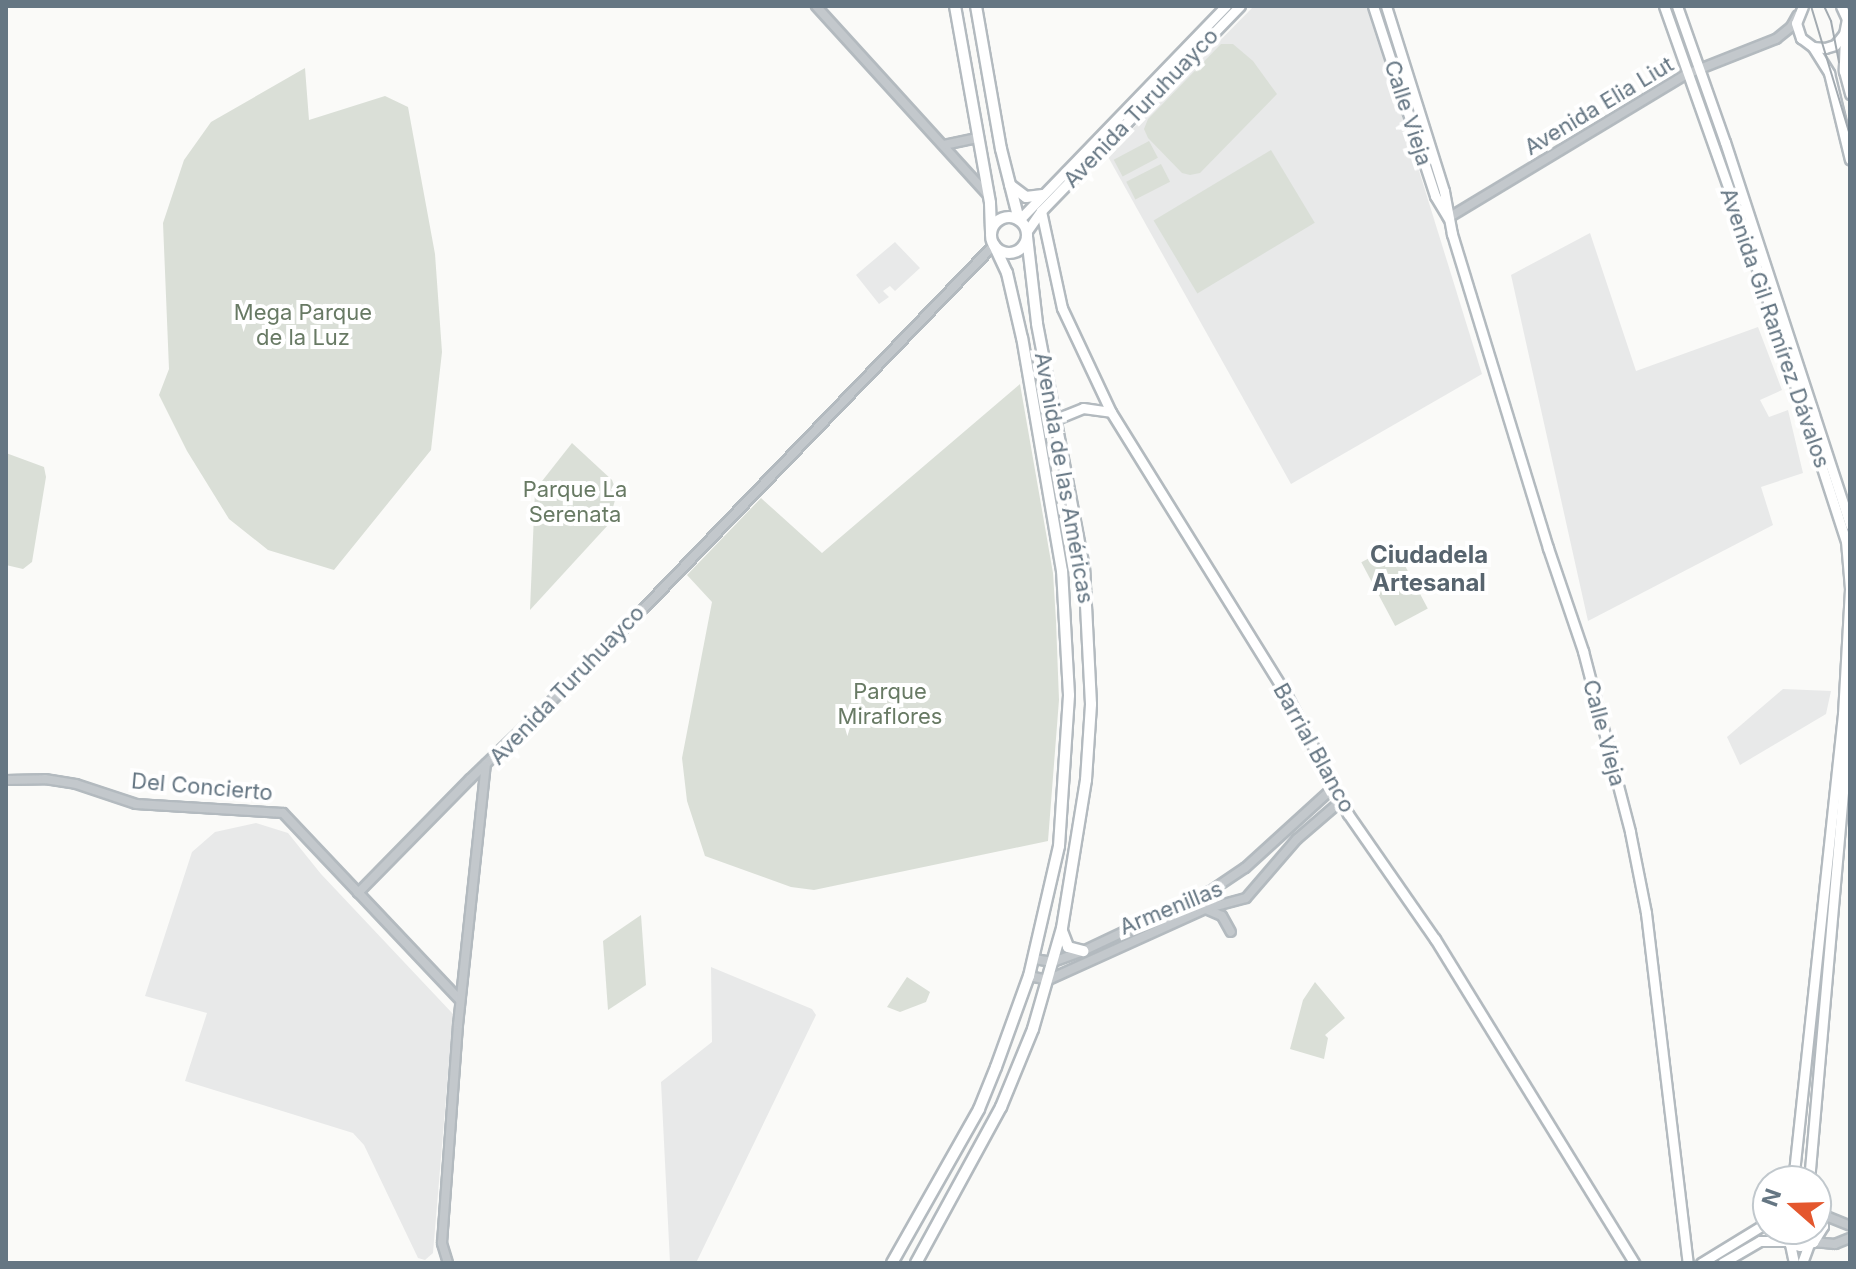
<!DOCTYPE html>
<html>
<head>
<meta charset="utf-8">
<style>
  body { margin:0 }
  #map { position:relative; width:1856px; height:1269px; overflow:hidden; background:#fafaf8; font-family:Inter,sans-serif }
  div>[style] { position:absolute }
  .built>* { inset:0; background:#e8e9e9 }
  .green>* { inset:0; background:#dadfd7; transform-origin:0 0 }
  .roads { filter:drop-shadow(2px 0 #b3babf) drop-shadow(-2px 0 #b3babf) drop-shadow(0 2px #b3babf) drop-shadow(0 -2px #b3babf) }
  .tertiary>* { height:8px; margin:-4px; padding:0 4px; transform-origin:4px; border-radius:4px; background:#c3c8cc }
  .secondary>* { height:9px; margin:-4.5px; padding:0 4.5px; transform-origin:4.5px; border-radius:4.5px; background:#fff }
  .primary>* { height:10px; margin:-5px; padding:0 5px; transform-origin:5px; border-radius:5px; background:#fff }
  .primary>.ring { margin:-5px; padding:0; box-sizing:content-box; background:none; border:10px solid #fff; border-radius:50% }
  .tram>* { height:2px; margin:-1px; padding:0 1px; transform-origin:1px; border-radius:1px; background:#a2aab0 }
  span { translate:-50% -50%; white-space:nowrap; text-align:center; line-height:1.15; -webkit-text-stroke:8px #fff; paint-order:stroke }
  .street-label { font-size:22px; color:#657683 }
  .park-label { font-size:22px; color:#687a64 }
  .neighbourhood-label { font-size:24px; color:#57646e; font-weight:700 }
  .frame { position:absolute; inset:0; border:8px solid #657683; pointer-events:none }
  .north { position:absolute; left:1752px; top:1165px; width:80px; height:80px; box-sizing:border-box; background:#fff; border:2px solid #c1c8cd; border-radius:50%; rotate:290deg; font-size:22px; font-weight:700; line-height:32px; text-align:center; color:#657683 }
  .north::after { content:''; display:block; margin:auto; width:28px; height:36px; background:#e4572e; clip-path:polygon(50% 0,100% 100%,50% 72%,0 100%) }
</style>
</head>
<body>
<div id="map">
  <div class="built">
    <i style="clip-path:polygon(1254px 6px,1368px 6px,1482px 374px,1291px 484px,1107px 155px)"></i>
    <i style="clip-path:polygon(1590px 233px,1636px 371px,1758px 327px,1782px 390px,1760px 400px,1769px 417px,1788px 410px,1803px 473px,1761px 487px,1773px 525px,1588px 621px,1511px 275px)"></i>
    <i style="clip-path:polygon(895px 242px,920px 268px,895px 291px,890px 286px,883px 291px,889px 297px,879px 304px,856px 275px)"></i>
    <i style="clip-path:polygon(1783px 689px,1831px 691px,1826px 714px,1740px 765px,1727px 737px)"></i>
    <i style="clip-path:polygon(256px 823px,288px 833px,321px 874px,453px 1014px,433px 1253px,425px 1260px,418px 1258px,364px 1145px,353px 1133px,185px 1081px,207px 1013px,145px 996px,192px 852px,215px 832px)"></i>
    <i style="clip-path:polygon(711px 967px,812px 1009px,816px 1015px,696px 1263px,670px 1263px,661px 1082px,712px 1042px)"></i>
  </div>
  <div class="green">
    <i style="clip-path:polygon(1221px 44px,1233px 44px,1253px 61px,1277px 94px,1200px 173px,1190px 175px,1182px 173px,1148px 138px,1144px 129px,1148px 119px)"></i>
    <i style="clip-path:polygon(305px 68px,309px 120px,385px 96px,408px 107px,435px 254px,442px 352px,431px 450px,334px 570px,268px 550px,229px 519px,187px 451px,159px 395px,169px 369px,163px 223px,184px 160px,211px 122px)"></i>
    <i style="left:1149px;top:141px;width:19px;height:40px;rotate:62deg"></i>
    <i style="left:1271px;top:150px;width:85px;height:137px;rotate:59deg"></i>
    <i style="left:1161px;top:164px;width:20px;height:39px;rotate:63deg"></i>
    <i style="clip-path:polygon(1020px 384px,1053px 573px,1056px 621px,1059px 700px,1048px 841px,814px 890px,791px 887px,705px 856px,687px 801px,682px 758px,712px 602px,687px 575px,761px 498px,822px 553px)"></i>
    <i style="clip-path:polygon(572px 443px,612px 480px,617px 493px,608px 525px,530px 610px,535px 490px)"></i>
    <i style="clip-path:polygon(6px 453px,44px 467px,46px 477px,32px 562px,23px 569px,6px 565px)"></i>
    <i style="left:1394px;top:545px;width:72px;height:37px;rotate:62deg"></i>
    <i style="clip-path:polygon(641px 915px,646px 985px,608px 1010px,603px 941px)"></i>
    <i style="clip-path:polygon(907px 977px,930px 992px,926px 1002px,900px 1012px,887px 1007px)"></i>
    <i style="clip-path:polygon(1315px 982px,1345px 1018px,1325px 1035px,1328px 1038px,1324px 1059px,1290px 1049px,1303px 1000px)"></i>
  </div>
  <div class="roads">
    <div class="tertiary">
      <i style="left:816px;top:6px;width:256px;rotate:47.7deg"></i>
      <i style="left:944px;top:145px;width:35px;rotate:-12deg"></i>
      <i style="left:1448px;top:218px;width:279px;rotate:-31.1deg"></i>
      <i style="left:1687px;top:74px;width:96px;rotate:-21.5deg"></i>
      <i style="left:1776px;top:39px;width:19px;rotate:-39deg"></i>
      <i style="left:1791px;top:27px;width:13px;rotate:-61deg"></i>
      <i style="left:6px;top:780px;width:39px;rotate:-1deg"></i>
      <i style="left:45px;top:779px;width:31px;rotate:9deg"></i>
      <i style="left:76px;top:784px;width:63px;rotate:18.4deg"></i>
      <i style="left:136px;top:804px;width:147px;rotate:3.5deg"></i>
      <i style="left:283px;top:813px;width:257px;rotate:46.6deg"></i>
      <i style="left:358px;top:893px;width:160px;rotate:-45.5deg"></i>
      <i style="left:470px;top:779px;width:175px;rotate:-43.8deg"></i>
      <i style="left:596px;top:658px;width:574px;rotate:-46.06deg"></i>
      <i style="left:1206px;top:909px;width:17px;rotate:24deg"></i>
      <i style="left:1222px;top:916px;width:18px;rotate:61deg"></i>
      <i style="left:1034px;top:959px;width:19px;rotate:9deg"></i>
      <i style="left:1053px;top:962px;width:32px;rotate:-20deg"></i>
      <i style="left:1083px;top:951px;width:143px;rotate:-25.3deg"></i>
      <i style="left:1212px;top:890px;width:40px;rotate:-34deg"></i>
      <i style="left:1245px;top:868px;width:120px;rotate:-42.3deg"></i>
      <i style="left:1029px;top:976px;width:19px;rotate:12deg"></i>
      <i style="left:1048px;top:980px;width:172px;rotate:-24.3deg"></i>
      <i style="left:1205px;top:909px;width:42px;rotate:-15deg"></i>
      <i style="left:1246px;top:898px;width:78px;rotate:-49.2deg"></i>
      <i style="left:1297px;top:839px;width:58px;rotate:-40.8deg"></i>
      <i style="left:1821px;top:1214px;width:31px;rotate:22deg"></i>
      <i style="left:1813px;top:1242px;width:22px;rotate:5deg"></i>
      <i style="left:1835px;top:1244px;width:16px;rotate:-22deg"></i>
      <i style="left:448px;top:1263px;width:21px;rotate:-107deg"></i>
      <i style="left:442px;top:1243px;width:219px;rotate:-85.8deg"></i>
      <i style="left:458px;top:1025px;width:262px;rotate:-83.9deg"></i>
    </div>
    <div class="secondary">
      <i style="left:1373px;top:6px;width:200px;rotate:71.9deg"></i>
      <i style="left:1435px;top:196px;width:26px;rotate:59deg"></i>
      <i style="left:1386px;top:6px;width:194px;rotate:72.6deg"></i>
      <i style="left:1444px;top:191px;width:44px;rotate:79.5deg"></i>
      <i style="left:1452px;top:234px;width:328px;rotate:73deg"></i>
      <i style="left:1548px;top:548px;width:109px;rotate:71.2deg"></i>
      <i style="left:1583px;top:651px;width:187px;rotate:75.4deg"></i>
      <i style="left:1630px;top:832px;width:83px;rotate:78.8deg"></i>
      <i style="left:1646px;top:913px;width:353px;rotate:83.2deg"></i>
      <i style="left:1664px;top:6px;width:297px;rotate:70.5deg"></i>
      <i style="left:1763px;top:286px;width:268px;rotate:72deg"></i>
      <i style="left:1846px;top:541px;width:48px;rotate:85.2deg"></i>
      <i style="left:1850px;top:589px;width:125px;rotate:93.2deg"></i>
      <i style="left:1843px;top:714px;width:470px;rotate:96.1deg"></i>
      <i style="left:1677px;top:6px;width:144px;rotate:70.6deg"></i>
      <i style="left:1725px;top:142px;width:403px;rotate:71.9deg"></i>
      <i style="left:1803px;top:6px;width:18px;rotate:112deg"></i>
      <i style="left:1796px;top:23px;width:16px;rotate:72deg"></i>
      <i style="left:1801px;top:38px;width:15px;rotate:37deg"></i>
      <i style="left:1813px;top:47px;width:12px;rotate:5deg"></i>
      <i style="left:1825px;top:48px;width:10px;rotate:-17deg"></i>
      <i style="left:1835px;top:45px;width:14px;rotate:-51deg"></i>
      <i style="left:1844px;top:34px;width:15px;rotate:-79deg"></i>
      <i style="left:1847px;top:19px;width:14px;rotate:-115deg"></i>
      <i style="left:1845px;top:34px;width:37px;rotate:92deg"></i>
      <i style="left:1844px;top:71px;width:24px;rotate:75deg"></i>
      <i style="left:1813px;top:47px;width:31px;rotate:58deg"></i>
      <i style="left:1829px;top:73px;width:89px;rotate:76.4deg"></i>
      <i style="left:1041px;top:211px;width:99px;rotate:77.8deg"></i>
      <i style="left:1062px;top:308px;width:115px;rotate:64.8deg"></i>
      <i style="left:1111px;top:412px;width:332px;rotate:58.2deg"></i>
      <i style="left:1286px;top:694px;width:135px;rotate:62.7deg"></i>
      <i style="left:1348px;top:814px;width:152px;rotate:55.2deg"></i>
      <i style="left:1435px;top:939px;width:380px;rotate:58.4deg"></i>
      <i style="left:1019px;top:220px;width:298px;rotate:-46deg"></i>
      <i style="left:1027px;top:231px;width:24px;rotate:-55deg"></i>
      <i style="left:1041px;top:211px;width:286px;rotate:-45.9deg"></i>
      <i style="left:1056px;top:419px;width:29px;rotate:-22deg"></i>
      <i style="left:1083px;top:408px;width:28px;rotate:8deg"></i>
      <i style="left:1809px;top:1181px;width:471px;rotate:-85deg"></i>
      <i style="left:1778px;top:1229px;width:19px;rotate:51deg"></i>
      <i style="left:1790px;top:1244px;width:10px;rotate:11deg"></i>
      <i style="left:1800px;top:1246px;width:14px;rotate:-17deg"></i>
      <i style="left:1813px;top:1242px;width:19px;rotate:-58deg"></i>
      <i style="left:1823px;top:1226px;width:20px;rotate:-110deg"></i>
      <i style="left:1790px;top:1244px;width:19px;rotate:78deg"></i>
      <i style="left:1701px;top:1263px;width:79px;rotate:-31.5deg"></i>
      <i style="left:1722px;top:1263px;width:44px;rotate:-30.1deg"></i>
      <i style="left:1760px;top:1241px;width:25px"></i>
      <i style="left:1802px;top:1263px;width:20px;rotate:-70deg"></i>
    </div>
    <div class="primary">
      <i style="left:955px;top:6px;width:200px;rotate:79.9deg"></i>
      <i style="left:990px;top:203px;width:29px;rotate:88deg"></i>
      <i style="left:976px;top:6px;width:145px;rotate:80.1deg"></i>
      <i style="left:1001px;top:149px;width:73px;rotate:75.8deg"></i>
      <i style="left:1010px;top:185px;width:20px;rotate:37deg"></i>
      <i style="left:1026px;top:197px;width:17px;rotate:-7deg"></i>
      <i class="ring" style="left:991px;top:217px;width:26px;height:26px"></i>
      <i style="left:1062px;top:931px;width:17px;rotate:69deg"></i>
      <i style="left:1068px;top:947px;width:16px;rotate:15deg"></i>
      <i style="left:892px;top:1263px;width:177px;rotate:-60.5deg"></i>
      <i style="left:979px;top:1109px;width:45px;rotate:-68deg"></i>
      <i style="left:996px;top:1067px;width:97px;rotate:-70.1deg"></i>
      <i style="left:1029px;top:976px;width:133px;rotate:-77deg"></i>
      <i style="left:1059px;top:846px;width:151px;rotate:-86.2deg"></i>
      <i style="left:1069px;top:695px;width:124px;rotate:-93.2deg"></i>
      <i style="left:1062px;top:571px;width:236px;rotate:-99.7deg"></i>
      <i style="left:1022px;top:338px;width:67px;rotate:-103deg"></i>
      <i style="left:1007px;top:273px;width:31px;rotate:-115deg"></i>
      <i style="left:916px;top:1263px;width:178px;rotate:-61.4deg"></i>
      <i style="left:1001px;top:1107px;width:84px;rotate:-67.7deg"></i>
      <i style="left:1033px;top:1029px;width:105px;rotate:-74deg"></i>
      <i style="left:1062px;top:928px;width:150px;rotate:-80.8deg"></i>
      <i style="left:1086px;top:780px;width:76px;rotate:-86.2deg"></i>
      <i style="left:1091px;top:704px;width:136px;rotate:-92.9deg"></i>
      <i style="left:1084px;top:568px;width:249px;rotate:-100.9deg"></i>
      <i style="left:1037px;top:323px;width:88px;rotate:-96.6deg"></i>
    </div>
  </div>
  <div class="tram">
    <i style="left:1811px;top:6px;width:135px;rotate:73.2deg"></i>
    <i style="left:1824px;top:6px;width:17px;rotate:65deg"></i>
    <i style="left:1831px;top:21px;width:42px;rotate:79deg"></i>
  </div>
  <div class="street-label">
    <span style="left:1599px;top:106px;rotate:-31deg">Avenida Elia Liut</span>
    <span style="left:1141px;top:108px;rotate:-46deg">Avenida Turuhuayco</span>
    <span style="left:1408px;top:113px;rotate:72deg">Calle Vieja</span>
    <span style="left:1775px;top:328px;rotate:71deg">Avenida Gil Ramírez Dávalos</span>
    <span style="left:1064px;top:478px;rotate:80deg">Avenida de las Américas</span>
    <span style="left:567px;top:685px;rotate:-46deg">Avenida Turuhuayco</span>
    <span style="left:1604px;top:733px;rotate:75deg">Calle Vieja</span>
    <span style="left:1314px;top:748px;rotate:61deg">Barrial Blanco</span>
    <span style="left:202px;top:787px;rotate:5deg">Del Concierto</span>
    <span style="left:1171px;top:908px;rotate:-22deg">Armenillas</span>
  </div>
  <div class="park-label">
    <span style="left:303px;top:325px">Mega Parque<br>de la Luz</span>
    <span style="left:575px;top:502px">Parque La<br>Serenata</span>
    <span style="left:890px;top:704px">Parque<br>Miraflores</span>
  </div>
  <div class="neighbourhood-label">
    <span style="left:1429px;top:569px">Ciudadela<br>Artesanal</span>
  </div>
  <div class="frame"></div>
  <div class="north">N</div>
</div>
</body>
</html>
